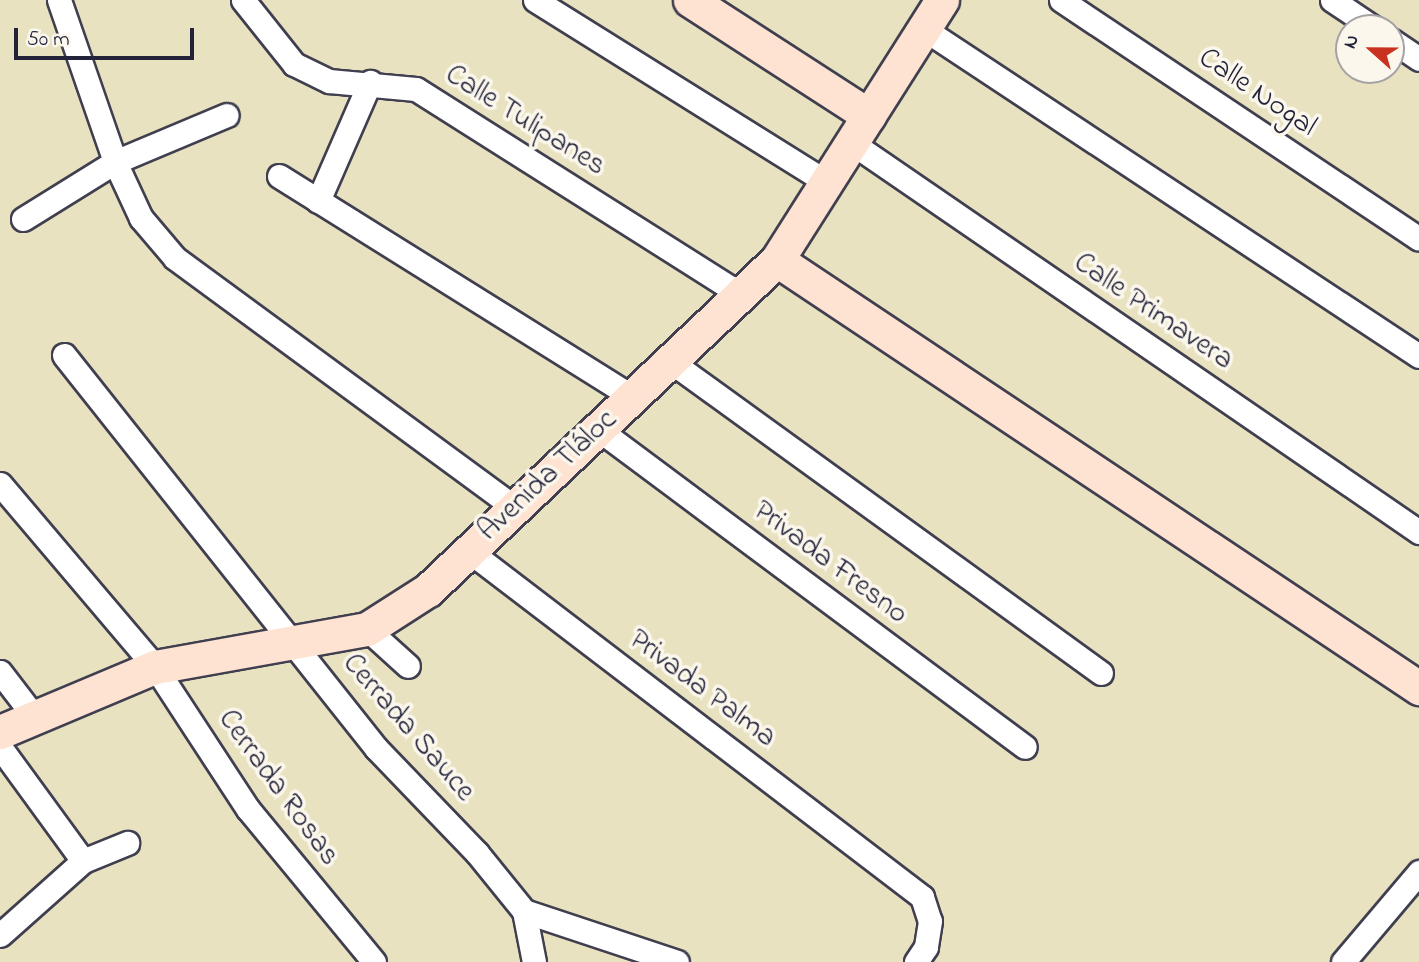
<!DOCTYPE html>
<html>
<head>
<meta charset="utf-8">
<style>
  body { margin:0 }
  #map { position:relative; width:1419px; height:962px; overflow:hidden; background:#e8e2c1; font-family:"Indie Flower",sans-serif }
  div>[style] { position:absolute }
  .roads { filter:drop-shadow(2px 0 #403f4f) drop-shadow(-2px 0 #403f4f) drop-shadow(0 2px #403f4f) drop-shadow(0 -2px #403f4f) }
  .minor>* { height:23px; margin:-11.5px; padding:0 11.5px; transform-origin:11.5px; border-radius:11.5px; background:#fff }
  .secondary>* { height:33px; margin:-16.5px; padding:0 16.5px; transform-origin:16.5px; border-radius:16.5px; background:#fee3d2 }
  span { translate:-50% -50%; white-space:nowrap; text-align:center; line-height:1.15; -webkit-text-stroke:7px #fbf7ec; paint-order:stroke }
  .street-label { font-size:30px; color:#22223b }
  .north { position:absolute; left:1335px; top:14px; width:70px; height:70px; box-sizing:border-box; background:#fbf7ec; border:2px solid #a4a2a5; border-radius:50%; rotate:291deg; font-size:19px; font-weight:700; line-height:28px; text-align:center; color:#22223b }
  .north::after { content:''; display:block; margin:auto; width:24px; height:32px; background:#c8321e; clip-path:polygon(50% 0,100% 100%,50% 72%,0 100%) }
  .scale { position:absolute; left:14px; top:28px; width:180px; height:32px; box-sizing:border-box; border:4px solid #22223b; border-top:0; padding-left:9px; font-size:21px; line-height:24px; white-space:nowrap; color:#22223b; -webkit-text-stroke:5px #fbf7ec; paint-order:stroke }
</style>
</head>
<body>
<div id="map">
  <div class="roads">
    <div class="minor">
      <i style="left:59px;top:0;width:171px;rotate:70.9deg"></i>
      <i style="left:115px;top:162px;width:62px;rotate:65.1deg"></i>
      <i style="left:141px;top:218px;width:52px;rotate:49.6deg"></i>
      <i style="left:175px;top:258px;width:422px;rotate:36.3deg"></i>
      <i style="left:243px;top:0;width:82px;rotate:51.4deg"></i>
      <i style="left:294px;top:64px;width:39px;rotate:26deg"></i>
      <i style="left:329px;top:81px;width:87px;rotate:5.3deg"></i>
      <i style="left:416px;top:89px;width:383px;rotate:32.3deg"></i>
      <i style="left:535px;top:0;width:345px;rotate:32deg"></i>
      <i style="left:1061px;top:0;width:430px;rotate:33.7deg"></i>
      <i style="left:1332px;top:0;width:50px;rotate:33.7deg"></i>
      <i style="left:924px;top:29px;width:593px;rotate:33.45deg"></i>
      <i style="left:1391px;top:40px;width:34px;rotate:34deg"></i>
      <i style="left:852px;top:143px;width:688px;rotate:34.45deg"></i>
      <i style="left:279px;top:176px;width:416px;rotate:32deg"></i>
      <i style="left:318px;top:201px;width:130px;rotate:-66.4deg"></i>
      <i style="left:23px;top:219px;width:108px;rotate:-31.8deg"></i>
      <i style="left:115px;top:162px;width:121px;rotate:-22.8deg"></i>
      <i style="left:64px;top:355px;width:502px;rotate:51.55deg"></i>
      <i style="left:376px;top:748px;width:146px;rotate:46.1deg"></i>
      <i style="left:477px;top:853px;width:75px;rotate:51deg"></i>
      <i style="left:524px;top:911px;width:52px;rotate:78.9deg"></i>
      <i style="left:670px;top:361px;width:532px;rotate:35.9deg"></i>
      <i style="left:598px;top:429px;width:532px;rotate:36.68deg"></i>
      <i style="left:0;top:484px;width:240px;rotate:49.7deg"></i>
      <i style="left:155px;top:667px;width:170px;rotate:56.8deg"></i>
      <i style="left:248px;top:809px;width:198px;rotate:50.5deg"></i>
      <i style="left:469px;top:551px;width:570px;rotate:37.37deg"></i>
      <i style="left:922px;top:897px;width:25px;rotate:72deg"></i>
      <i style="left:930px;top:921px;width:26px;rotate:99deg"></i>
      <i style="left:926px;top:947px;width:18px;rotate:124deg"></i>
      <i style="left:367px;top:629px;width:55px;rotate:42.1deg"></i>
      <i style="left:0;top:672px;width:59px;rotate:52.5deg"></i>
      <i style="left:0;top:747px;width:141px;rotate:53.9deg"></i>
      <i style="left:524px;top:911px;width:161px;rotate:18.4deg"></i>
      <i style="left:0;top:935px;width:111px;rotate:-41.7deg"></i>
      <i style="left:83px;top:861px;width:48px;rotate:-22.2deg"></i>
      <i style="left:1343px;top:962px;width:118px;rotate:-49.8deg"></i>
    </div>
    <div class="secondary">
      <i style="left:690px;top:0;width:213px;rotate:32.9deg"></i>
      <i style="left:777px;top:260px;width:772px;rotate:33.69deg"></i>
      <i style="left:0;top:732px;width:168px;rotate:-22.8deg"></i>
      <i style="left:155px;top:667px;width:215px;rotate:-10.2deg"></i>
      <i style="left:367px;top:629px;width:72px;rotate:-32.6deg"></i>
      <i style="left:428px;top:590px;width:480px;rotate:-43.4deg"></i>
      <i style="left:777px;top:260px;width:308px;rotate:-57.6deg"></i>
    </div>
  </div>
  <div class="street-label">
    <span style="left:1257px;top:93px;rotate:34deg">Calle Nogal</span>
    <span style="left:525px;top:121px;rotate:32deg">Calle Tulipanes</span>
    <span style="left:1153px;top:312px;rotate:34deg">Calle Primavera</span>
    <span style="left:548px;top:476px;rotate:-43deg">Avenida Tláloc</span>
    <span style="left:830px;top:563px;rotate:37deg">Privada Fresno</span>
    <span style="left:702px;top:689px;rotate:37deg">Privada Palma</span>
    <span style="left:408px;top:728px;rotate:49deg">Cerrada Sauce</span>
    <span style="left:278px;top:788px;rotate:54deg">Cerrada Rosas</span>
  </div>
  <div class="north">N</div>
  <div class="scale">50 m</div>
</div>
</body>
</html>
